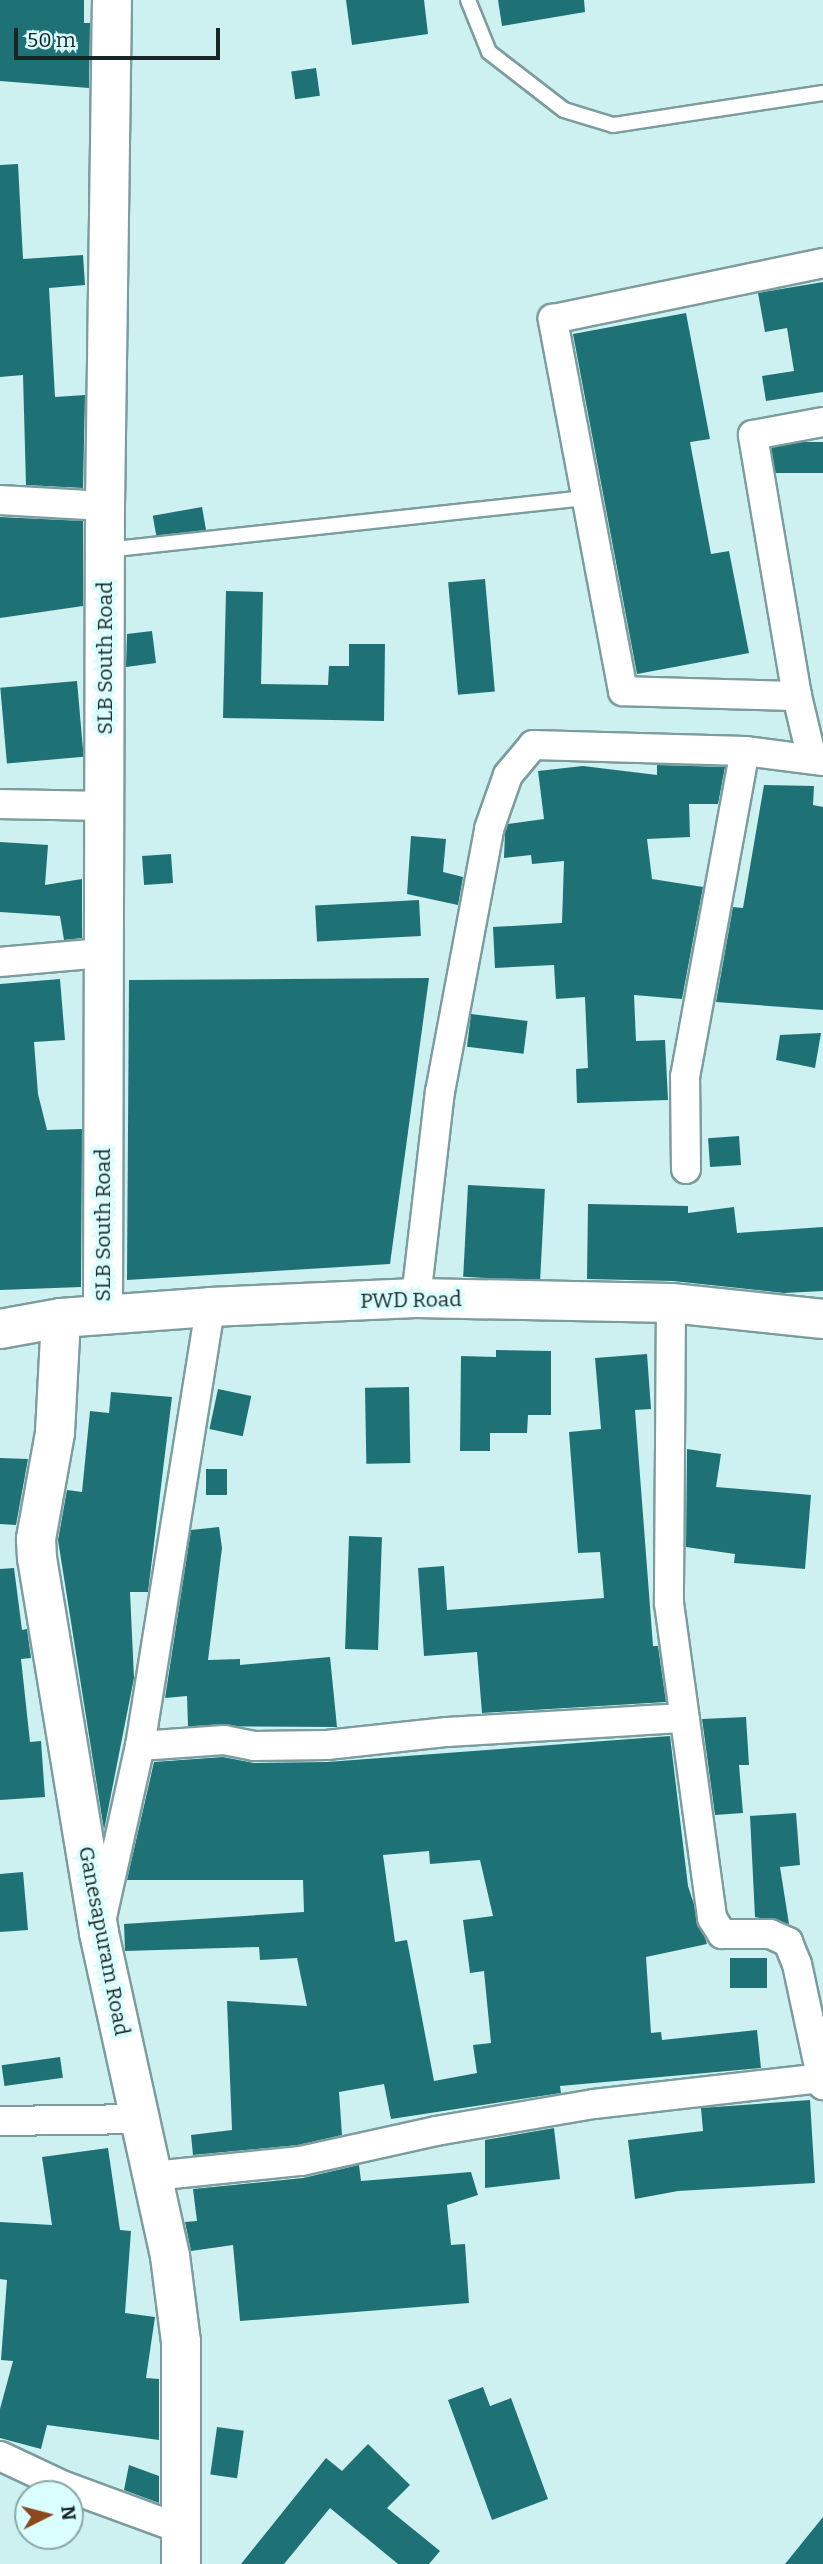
<!DOCTYPE html>
<html>
<head>
<meta charset="utf-8">
<style>
  body { margin:0 }
  #map { position:relative; width:823px; height:2564px; overflow:hidden; background:#cdf0f1; font-family:Bitter,serif }
  div>[style] { position:absolute }
  .building>* { inset:0; background:#1e7276; transform-origin:0 0 }
  .roads { filter:drop-shadow(2px 0 #7c9c9d) drop-shadow(-2px 0 #7c9c9d) drop-shadow(0 2px #7c9c9d) drop-shadow(0 -2px #7c9c9d) }
  .lane>* { height:14px; margin:-7px; padding:0 7px; transform-origin:7px; border-radius:7px; background:#fff }
  .street>* { height:28px; margin:-14px; padding:0 14px; transform-origin:14px; border-radius:14px; background:#fff }
  .secondary>* { height:38px; margin:-19px; padding:0 19px; transform-origin:19px; border-radius:19px; background:#fff }
  .primary>* { height:38px; margin:-19px; padding:0 19px; transform-origin:19px; border-radius:19px; background:#fff }
  span { translate:-50% -50%; white-space:nowrap; text-align:center; line-height:1.15; -webkit-text-stroke:7px #dafdfe; paint-order:stroke }
  .street-label { font-size:21px; color:#182525 }
  .north { position:absolute; left:14px; top:2480px; width:70px; height:70px; box-sizing:border-box; background:#dafdfe; border:2px solid #8ca7a7; border-radius:50%; rotate:84deg; font-size:19px; font-weight:700; line-height:28px; text-align:center; color:#182525 }
  .north::after { content:''; display:block; margin:auto; width:24px; height:32px; background:#8c471d; clip-path:polygon(50% 0,100% 100%,50% 72%,0 100%) }
  .scale { position:absolute; left:14px; top:28px; width:206px; height:32px; box-sizing:border-box; border:4px solid #182525; border-top:0; padding-left:9px; font-size:21px; line-height:24px; white-space:nowrap; color:#182525; -webkit-text-stroke:5px #dafdfe; paint-order:stroke }
</style>
</head>
<body>
<div id="map">
  <div class="building">
    <i style="clip-path:polygon(0 0,84px 0,84px 23px,90px 23px,89px 88px,0 81px)"></i>
    <i style="clip-path:polygon(346px 0,424px 0,428px 34px,352px 45px)"></i>
    <i style="clip-path:polygon(498px 0,584px 0,585px 12px,502px 26px)"></i>
    <i style="left:316px;top:68px;width:28px;height:25px;rotate:82deg"></i>
    <i style="clip-path:polygon(18px 164px,23px 259px,83px 255px,85px 285px,49px 288px,55px 397px,85px 395px,83px 488px,26px 485px,23px 375px,0 377px,0 165px)"></i>
    <i style="clip-path:polygon(823px 282px,823px 392px,766px 401px,762px 376px,794px 371px,787px 328px,765px 332px,758px 293px)"></i>
    <i style="clip-path:polygon(686px 313px,710px 439px,690px 442px,711px 554px,729px 551px,749px 653px,637px 674px,573px 334px)"></i>
    <i style="left:823px;top:442px;width:31px;height:51px;rotate:90deg"></i>
    <i style="left:202px;top:507px;width:23px;height:50px;rotate:80deg"></i>
    <i style="clip-path:polygon(0 517px,83px 521px,83px 606px,0 618px)"></i>
    <i style="left:485px;top:579px;width:113px;height:37px;rotate:85deg"></i>
    <i style="clip-path:polygon(226px 591px,263px 592px,261px 684px,328px 685px,329px 666px,349px 666px,349px 644px,385px 644px,384px 721px,223px 718px)"></i>
    <i style="clip-path:polygon(152px 631px,156px 663px,126px 667px,127px 634px)"></i>
    <i style="left:77px;top:681px;width:76px;height:77px;rotate:85deg"></i>
    <i style="clip-path:polygon(657px 765px,725px 767px,718px 804px,689px 804px,690px 837px,647px 839px,652px 879px,703px 887px,682px 999px,634px 995px,636px 1041px,665px 1040px,668px 1100px,577px 1103px,576px 1069px,588px 1068px,585px 997px,556px 999px,554px 965px,495px 968px,493px 927px,562px 923px,564px 861px,532px 864px,531px 855px,504px 858px,505px 833px,508px 824px,544px 819px,538px 771px,583px 766px,657px 775px)"></i>
    <i style="clip-path:polygon(764px 785px,814px 786px,813px 805px,823px 807px,823px 1010px,716px 1002px,733px 907px,743px 908px)"></i>
    <i style="clip-path:polygon(411px 836px,446px 839px,443px 872px,463px 877px,458px 905px,407px 894px)"></i>
    <i style="clip-path:polygon(0 842px,48px 845px,45px 885px,82px 879px,82px 938px,64px 940px,60px 916px,0 912px)"></i>
    <i style="left:171px;top:854px;width:29px;height:29px;rotate:86deg"></i>
    <i style="left:419px;top:900px;width:36px;height:104px;rotate:87deg"></i>
    <i style="clip-path:polygon(429px 978px,390px 1264px,127px 1280px,129px 980px)"></i>
    <i style="clip-path:polygon(60px 979px,65px 1040px,34px 1042px,38px 1094px,47px 1130px,82px 1129px,81px 1287px,0 1290px,0 984px)"></i>
    <i style="left:471px;top:1014px;width:57px;height:33px;rotate:7deg"></i>
    <i style="clip-path:polygon(821px 1033px,815px 1068px,776px 1060px,780px 1035px)"></i>
    <i style="left:739px;top:1136px;width:29px;height:31px;rotate:86deg"></i>
    <i style="left:468px;top:1185px;width:77px;height:92px;rotate:3deg"></i>
    <i style="clip-path:polygon(588px 1204px,688px 1206px,688px 1213px,734px 1207px,737px 1233px,823px 1227px,823px 1291px,784px 1293px,673px 1281px,587px 1279px)"></i>
    <i style="clip-path:polygon(496px 1350px,551px 1351px,551px 1415px,528px 1415px,527px 1433px,490px 1433px,490px 1451px,460px 1451px,461px 1356px,496px 1357px)"></i>
    <i style="clip-path:polygon(647px 1354px,651px 1409px,635px 1410px,653px 1646px,658px 1646px,666px 1702px,482px 1713px,477px 1652px,424px 1656px,418px 1568px,444px 1566px,447px 1610px,604px 1598px,600px 1552px,578px 1553px,569px 1432px,601px 1429px,595px 1358px)"></i>
    <i style="left:409px;top:1387px;width:76px;height:44px;rotate:89deg"></i>
    <i style="left:218px;top:1389px;width:34px;height:41px;rotate:12deg"></i>
    <i style="clip-path:polygon(111px 1392px,172px 1397px,148px 1592px,130px 1592px,134px 1678px,104px 1830px,58px 1540px,67px 1490px,82px 1492px,90px 1411px,109px 1413px)"></i>
    <i style="clip-path:polygon(687px 1449px,721px 1454px,716px 1487px,811px 1495px,805px 1569px,734px 1563px,735px 1554px,686px 1547px)"></i>
    <i style="clip-path:polygon(0 1458px,28px 1459px,16px 1525px,0 1524px)"></i>
    <i style="left:206px;top:1469px;width:21px;height:26px"></i>
    <i style="clip-path:polygon(219px 1527px,222px 1548px,208px 1660px,240px 1659px,240px 1665px,330px 1657px,337px 1727px,188px 1726px,187px 1696px,165px 1698px,191px 1530px)"></i>
    <i style="left:349px;top:1536px;width:33px;height:113px;rotate:2deg"></i>
    <i style="clip-path:polygon(14px 1568px,22px 1630px,27px 1629px,31px 1658px,21px 1659px,30px 1742px,41px 1741px,45px 1797px,0 1800px,0 1569px)"></i>
    <i style="clip-path:polygon(746px 1717px,749px 1765px,739px 1765px,743px 1813px,715px 1815px,702px 1719px)"></i>
    <i style="clip-path:polygon(evenodd,670px 1736px,688px 1886px,707px 1944px,646px 1957px,651px 2033px,661px 2032px,662px 2040px,757px 2030px,761px 2068px,560px 2086px,561px 2093px,391px 2119px,384px 2084px,339px 2092px,342px 2135px,298px 2145px,193px 2155px,191px 2135px,232px 2130px,227px 2001px,307px 2006px,297px 1958px,260px 1960px,259px 1947px,125px 1951px,124px 1924px,304px 1912px,303px 1880px,127px 1880px,154px 1762px,223px 1757px,254px 1763px,327px 1762px,670px 1736px,429px 1851px,430px 1864px,480px 1860px,493px 1916px,463px 1920px,470px 1973px,484px 1971px,491px 2043px,473px 2045px,477px 2073px,434px 2081px,407px 1940px,395px 1942px,383px 1855px,429px 1851px)"></i>
    <i style="clip-path:polygon(796px 1813px,800px 1865px,780px 1867px,789px 1924px,755px 1917px,750px 1816px)"></i>
    <i style="clip-path:polygon(23px 1872px,28px 1930px,0 1932px,0 1874px)"></i>
    <i style="left:730px;top:1958px;width:37px;height:30px"></i>
    <i style="left:60px;top:2057px;width:21px;height:59px;rotate:82deg"></i>
    <i style="clip-path:polygon(810px 2100px,815px 2183px,678px 2191px,635px 2199px,628px 2140px,703px 2131px,701px 2108px)"></i>
    <i style="clip-path:polygon(554px 2128px,560px 2179px,485px 2188px,485px 2140px)"></i>
    <i style="clip-path:polygon(108px 2148px,120px 2230px,131px 2231px,125px 2313px,155px 2317px,146px 2378px,159px 2379px,159px 2440px,47px 2425px,41px 2449px,0 2438px,0 2409px,13px 2361px,1px 2360px,7px 2280px,0 2279px,0 2222px,52px 2225px,42px 2157px)"></i>
    <i style="clip-path:polygon(359px 2165px,361px 2181px,471px 2172px,478px 2195px,447px 2205px,451px 2245px,465px 2244px,469px 2303px,240px 2321px,233px 2245px,191px 2251px,185px 2222px,197px 2221px,193px 2189px,303px 2178px)"></i>
    <i style="clip-path:polygon(483px 2387px,490px 2406px,511px 2398px,548px 2499px,492px 2520px,448px 2400px)"></i>
    <i style="left:217px;top:2427px;width:27px;height:48px;rotate:8deg"></i>
    <i style="clip-path:polygon(368px 2444px,410px 2485px,387px 2508px,440px 2551px,429px 2564px,398px 2564px,330px 2508px,284px 2564px,241px 2564px,326px 2458px,342px 2471px)"></i>
    <i style="clip-path:polygon(129px 2465px,159px 2476px,159px 2503px,124px 2490px)"></i>
    <i style="clip-path:polygon(823px 2517px,823px 2564px,785px 2564px)"></i>
  </div>
  <div class="roads">
    <div class="lane">
      <i style="left:468px;top:0;width:56px;rotate:68deg"></i>
      <i style="left:489px;top:52px;width:95px;rotate:37.7deg"></i>
      <i style="left:564px;top:110px;width:51px;rotate:17deg"></i>
      <i style="left:613px;top:125px;width:212px;rotate:-8.7deg"></i>
      <i style="left:106px;top:550px;width:484px;rotate:-6.2deg"></i>
    </div>
    <div class="street">
      <i style="left:0;top:500px;width:105px;rotate:3.3deg"></i>
      <i style="left:797px;top:696px;width:174px;rotate:-178.4deg"></i>
      <i style="left:623px;top:691px;width:379px;rotate:-100.7deg"></i>
      <i style="left:553px;top:319px;width:276px;rotate:-11.7deg"></i>
      <i style="left:812px;top:759px;width:65px;rotate:-103.4deg"></i>
      <i style="left:797px;top:696px;width:265px;rotate:-99.6deg"></i>
      <i style="left:753px;top:435px;width:71px;rotate:-10.5deg"></i>
      <i style="left:0;top:804px;width:106px;rotate:1.1deg"></i>
      <i style="left:0;top:962px;width:103px;rotate:-5deg"></i>
      <i style="left:686px;top:1169px;width:92px;rotate:-90.6deg"></i>
      <i style="left:685px;top:1077px;width:331px;rotate:-79.6deg"></i>
      <i style="left:416px;top:1298px;width:207px;rotate:-83.4deg"></i>
      <i style="left:440px;top:1092px;width:268px;rotate:-79.4deg"></i>
      <i style="left:489px;top:829px;width:57px;rotate:-70.6deg"></i>
      <i style="left:508px;top:775px;width:39px;rotate:-50deg"></i>
      <i style="left:533px;top:745px;width:212px;rotate:1.6deg"></i>
      <i style="left:745px;top:751px;width:79px;rotate:7.3deg"></i>
      <i style="left:671px;top:1303px;width:300px;rotate:90.4deg"></i>
      <i style="left:669px;top:1603px;width:318px;rotate:82.2deg"></i>
      <i style="left:712px;top:1918px;width:19px;rotate:58deg"></i>
      <i style="left:722px;top:1934px;width:48px"></i>
      <i style="left:770px;top:1934px;width:20px;rotate:24deg"></i>
      <i style="left:788px;top:1942px;width:24px;rotate:68deg"></i>
      <i style="left:797px;top:1964px;width:124px;rotate:77.9deg"></i>
      <i style="left:140px;top:1746px;width:84px;rotate:-4.1deg"></i>
      <i style="left:224px;top:1740px;width:31px;rotate:11deg"></i>
      <i style="left:254px;top:1746px;width:73px;rotate:-0.8deg"></i>
      <i style="left:327px;top:1745px;width:121px;rotate:-6.2deg"></i>
      <i style="left:447px;top:1732px;width:238px;rotate:-3.4deg"></i>
      <i style="left:102px;top:1917px;width:175px;rotate:-77.5deg"></i>
      <i style="left:140px;top:1746px;width:445px;rotate:-80.9deg"></i>
      <i style="left:0;top:2121px;width:143px;rotate:-0.8deg"></i>
      <i style="left:153px;top:2176px;width:149px;rotate:-5.8deg"></i>
      <i style="left:301px;top:2161px;width:138px;rotate:-12.5deg"></i>
      <i style="left:436px;top:2131px;width:160px;rotate:-9.7deg"></i>
      <i style="left:594px;top:2104px;width:228px;rotate:-6.5deg"></i>
      <i style="left:0;top:2456px;width:71px;rotate:25.1deg"></i>
      <i style="left:64px;top:2486px;width:125px;rotate:20.2deg"></i>
    </div>
    <div class="secondary">
      <i style="left:103px;top:1315px;width:809px;rotate:-89.86deg"></i>
      <i style="left:105px;top:506px;width:506px;rotate:-89.21deg"></i>
      <i style="left:61px;top:1318px;width:115px;rotate:93deg"></i>
      <i style="left:55px;top:1433px;width:108px;rotate:100.2deg"></i>
      <i style="left:36px;top:1539px;width:19px;rotate:87deg"></i>
      <i style="left:37px;top:1558px;width:380px;rotate:80.6deg"></i>
      <i style="left:99px;top:1933px;width:331px;rotate:77.6deg"></i>
      <i style="left:170px;top:2256px;width:87px;rotate:82.7deg"></i>
      <i style="left:181px;top:2342px;width:222px;rotate:90deg"></i>
    </div>
    <div class="primary">
      <i style="left:0;top:1329px;width:62px;rotate:-10.2deg"></i>
      <i style="left:61px;top:1318px;width:149px;rotate:-4.2deg"></i>
      <i style="left:210px;top:1307px;width:206px;rotate:-2.5deg"></i>
      <i style="left:416px;top:1298px;width:255px;rotate:1.1deg"></i>
      <i style="left:671px;top:1303px;width:153px;rotate:6deg"></i>
    </div>
  </div>
  <div class="street-label">
    <span style="left:105px;top:658px;rotate:-90deg">SLB South Road</span>
    <span style="left:103px;top:1225px;rotate:-90deg">SLB South Road</span>
    <span style="left:411px;top:1300px;rotate:-1deg">PWD Road</span>
    <span style="left:104px;top:1941px;rotate:79deg">Ganesapuram Road</span>
  </div>
  <div class="north">N</div>
  <div class="scale">50 m</div>
</div>
</body>
</html>
